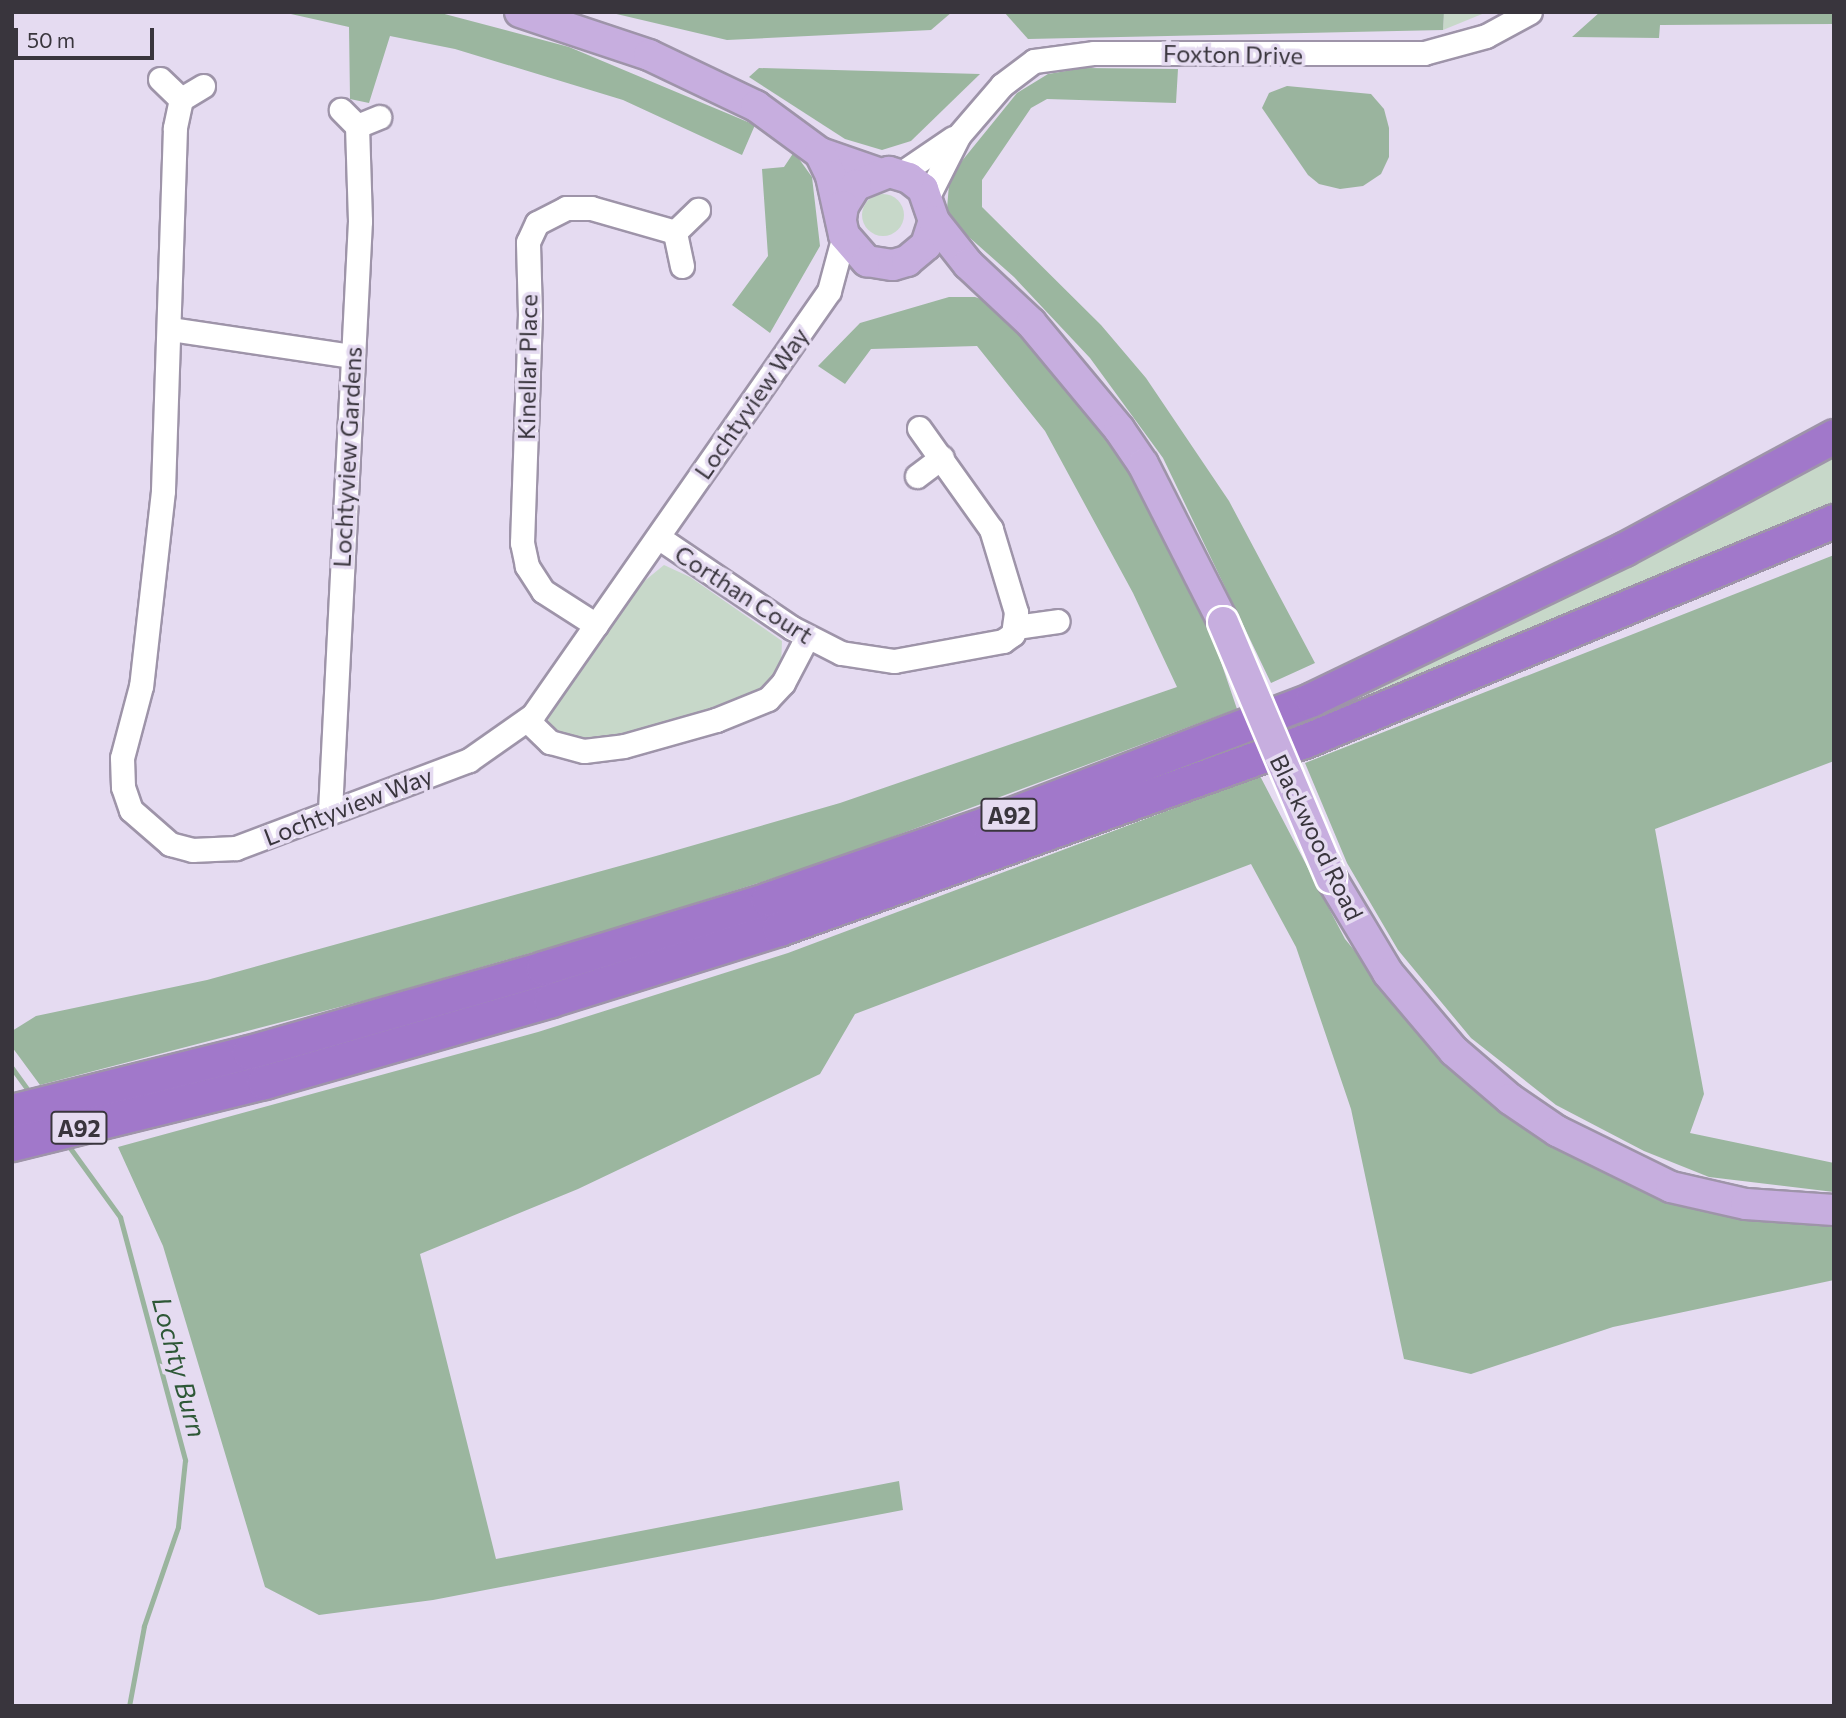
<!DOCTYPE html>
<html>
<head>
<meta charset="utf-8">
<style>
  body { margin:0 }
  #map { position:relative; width:1846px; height:1718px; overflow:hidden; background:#e5dbf1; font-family:Commissioner,sans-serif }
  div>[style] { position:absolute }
  .green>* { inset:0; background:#c7d8c9 }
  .round { border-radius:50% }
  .forest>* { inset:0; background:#9bb69f }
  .water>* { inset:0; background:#9ab49e }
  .stream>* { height:5px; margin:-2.5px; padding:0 2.5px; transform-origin:2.5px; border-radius:2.5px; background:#9ab49e }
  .roads { filter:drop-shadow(2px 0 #9e94a9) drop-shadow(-2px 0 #9e94a9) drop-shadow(0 2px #9e94a9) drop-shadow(0 -2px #9e94a9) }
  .minor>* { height:23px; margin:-11.5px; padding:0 11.5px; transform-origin:11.5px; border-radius:11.5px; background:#fff }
  .major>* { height:30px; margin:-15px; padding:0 15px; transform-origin:15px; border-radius:15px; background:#c7aedf }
  .highway>* { height:33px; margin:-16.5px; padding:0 16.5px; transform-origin:16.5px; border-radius:16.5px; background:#a178ca }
  .bridges { filter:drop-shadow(2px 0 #fff) drop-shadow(-2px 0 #fff) drop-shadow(0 2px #fff) drop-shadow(0 -2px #fff) }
  .major-bridge>* { height:30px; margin:-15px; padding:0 15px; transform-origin:15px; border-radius:15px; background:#c7aedf }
  span { translate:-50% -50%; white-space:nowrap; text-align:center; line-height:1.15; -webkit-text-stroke:7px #e5dbf1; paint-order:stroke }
  .shield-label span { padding:2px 5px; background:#e5dbf1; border:2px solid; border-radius:5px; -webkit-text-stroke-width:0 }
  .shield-label { font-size:23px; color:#39353d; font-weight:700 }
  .street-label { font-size:24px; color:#39353d }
  .water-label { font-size:26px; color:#2e5837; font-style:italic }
  .frame { position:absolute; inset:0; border:14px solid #39353d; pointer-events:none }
  .scale { position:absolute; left:14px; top:28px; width:140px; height:32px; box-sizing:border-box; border:4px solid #39353d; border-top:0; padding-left:9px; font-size:21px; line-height:24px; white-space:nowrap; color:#39353d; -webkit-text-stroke:5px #e5dbf1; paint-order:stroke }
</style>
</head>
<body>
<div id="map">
  <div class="green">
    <i style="clip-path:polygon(1444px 12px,1487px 12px,1443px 30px)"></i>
    <i class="round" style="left:862px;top:194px;width:42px;height:42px"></i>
    <i style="clip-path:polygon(1834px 450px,1834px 507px,1318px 722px,1315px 717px,1544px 605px)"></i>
    <i style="clip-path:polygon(664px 565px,690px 577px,782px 641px,781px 666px,754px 695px,722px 708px,602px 741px,555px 732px,548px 724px,549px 708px,642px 583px)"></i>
  </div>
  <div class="forest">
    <i style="clip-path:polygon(282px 12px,437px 12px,569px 47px,755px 125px,742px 155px,623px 100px,455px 49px,390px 36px,369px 103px,350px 99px,349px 27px)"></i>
    <i style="clip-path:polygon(608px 12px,952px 12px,931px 30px,727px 40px)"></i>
    <i style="clip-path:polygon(1004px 12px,1444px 12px,1443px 30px,1028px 39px)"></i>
    <i style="clip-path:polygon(1600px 12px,1834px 12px,1834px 24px,1660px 25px,1659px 38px,1572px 37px)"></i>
    <i style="clip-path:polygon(759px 68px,980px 74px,911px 141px,882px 150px,845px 139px,749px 77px)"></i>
    <i style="clip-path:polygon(1084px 68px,1178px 69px,1176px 103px,1047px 99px,1031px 108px,982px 180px,982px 207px,1101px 325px,1146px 378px,1229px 501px,1315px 663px,1271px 683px,1163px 458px,1090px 358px,1014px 277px,961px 230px,947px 209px,949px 184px,957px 167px,1017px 93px,1048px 74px)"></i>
    <i style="clip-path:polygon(794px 152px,812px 177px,820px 246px,770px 333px,732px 305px,768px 256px,762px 169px,784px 167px)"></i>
    <i style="clip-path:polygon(949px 297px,975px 297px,1002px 306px,1086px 401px,1136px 480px,1209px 627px,1237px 709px,825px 862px,603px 932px,378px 997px,40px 1085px,12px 1047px,12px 1031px,36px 1016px,207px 980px,656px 856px,840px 803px,1177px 687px,1133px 593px,1045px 431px,977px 346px,871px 349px,845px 384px,818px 366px,860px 323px)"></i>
    <i style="clip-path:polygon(1834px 555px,1834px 761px,1655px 829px,1704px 1094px,1690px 1133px,1834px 1163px,1834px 1192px,1709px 1177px,1644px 1151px,1556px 1105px,1471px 1038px,1398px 950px,1347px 863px,1305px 763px)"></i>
    <i style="clip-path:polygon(1260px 776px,1345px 939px,1441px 1056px,1478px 1092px,1589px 1156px,1834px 1219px,1834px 1280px,1613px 1327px,1471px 1374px,1404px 1359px,1351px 1109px,1296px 947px,1251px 864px,855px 1014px,820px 1074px,578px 1189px,420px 1254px,496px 1559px,899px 1481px,903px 1510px,433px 1600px,319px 1615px,265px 1587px,163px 1246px,118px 1147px,538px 1032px,788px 953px)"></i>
  </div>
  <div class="water">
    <i style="clip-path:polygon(1287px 86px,1371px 94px,1384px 109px,1389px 128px,1389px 157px,1381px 174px,1363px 186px,1340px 189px,1319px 184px,1308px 175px,1262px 108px,1269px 93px)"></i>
  </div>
  <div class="stream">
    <i style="left:12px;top:1068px;width:32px;rotate:54deg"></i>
    <i style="left:65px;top:1141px;width:94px;rotate:54.1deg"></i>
    <i style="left:120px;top:1217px;width:252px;rotate:75deg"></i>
    <i style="left:185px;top:1460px;width:67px;rotate:96deg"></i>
    <i style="left:178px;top:1527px;width:105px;rotate:109deg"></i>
    <i style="left:144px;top:1626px;width:81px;rotate:100.6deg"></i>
  </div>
  <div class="roads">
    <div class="minor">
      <i style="left:160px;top:79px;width:29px;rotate:44deg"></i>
      <i style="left:203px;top:86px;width:26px;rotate:149deg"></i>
      <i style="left:181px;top:99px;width:30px;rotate:102deg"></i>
      <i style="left:175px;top:128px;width:363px;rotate:91.9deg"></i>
      <i style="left:163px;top:491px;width:196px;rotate:96.4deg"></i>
      <i style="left:141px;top:686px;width:74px;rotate:104.8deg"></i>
      <i style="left:122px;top:758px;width:29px;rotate:88deg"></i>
      <i style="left:123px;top:787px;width:24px;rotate:71deg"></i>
      <i style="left:131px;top:810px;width:52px;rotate:41.1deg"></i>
      <i style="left:170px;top:844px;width:23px;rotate:15deg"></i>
      <i style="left:192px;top:850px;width:44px;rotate:-2.6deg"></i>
      <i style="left:236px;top:848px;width:249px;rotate:-20.7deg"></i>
      <i style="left:469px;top:760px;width:78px;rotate:-35.1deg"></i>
      <i style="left:533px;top:715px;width:517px;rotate:-55.08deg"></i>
      <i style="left:829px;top:291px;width:58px;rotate:-75deg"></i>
      <i style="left:357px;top:126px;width:24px;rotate:-22deg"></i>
      <i style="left:900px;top:174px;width:64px;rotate:-34.2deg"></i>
      <i style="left:928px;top:196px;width:68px;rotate:-63.1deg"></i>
      <i style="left:959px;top:135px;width:66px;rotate:-49.3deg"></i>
      <i style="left:1002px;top:85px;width:40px;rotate:-37deg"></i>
      <i style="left:1034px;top:61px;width:61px;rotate:-7.6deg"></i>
      <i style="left:1094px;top:53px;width:330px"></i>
      <i style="left:1424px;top:53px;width:64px;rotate:-15.3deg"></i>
      <i style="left:1486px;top:36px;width:50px;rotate:-28.6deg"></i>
      <i style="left:682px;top:266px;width:35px;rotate:-102deg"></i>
      <i style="left:675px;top:232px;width:32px;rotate:-44deg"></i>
      <i style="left:171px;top:329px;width:182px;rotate:8.5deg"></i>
      <i style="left:917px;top:476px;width:31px;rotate:-37deg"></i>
      <i style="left:658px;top:537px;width:162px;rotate:34.2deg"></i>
      <i style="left:792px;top:628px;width:55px;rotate:27deg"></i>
      <i style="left:841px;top:653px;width:54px;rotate:8.6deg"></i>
      <i style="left:894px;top:661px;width:111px;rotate:-10.4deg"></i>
      <i style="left:1003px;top:641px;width:12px;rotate:-35deg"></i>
      <i style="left:1013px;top:634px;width:22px;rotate:-82deg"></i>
      <i style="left:1016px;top:612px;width:87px;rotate:-106.8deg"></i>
      <i style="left:991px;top:529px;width:124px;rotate:-125.5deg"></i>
      <i style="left:596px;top:625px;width:63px;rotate:-147.3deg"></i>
      <i style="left:543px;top:591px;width:30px;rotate:-123deg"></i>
      <i style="left:527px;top:566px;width:24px;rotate:-102deg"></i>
      <i style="left:522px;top:543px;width:228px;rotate:-88deg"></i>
      <i style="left:530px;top:315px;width:73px;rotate:-91.6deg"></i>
      <i style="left:528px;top:242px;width:21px;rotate:-65deg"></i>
      <i style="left:537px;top:223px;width:33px;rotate:-27deg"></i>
      <i style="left:566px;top:208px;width:25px"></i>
      <i style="left:591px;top:208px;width:87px;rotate:15.9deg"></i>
      <i style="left:1016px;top:627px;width:42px;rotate:-8.1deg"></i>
      <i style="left:527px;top:720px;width:32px;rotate:44deg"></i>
      <i style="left:550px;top:742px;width:35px;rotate:15deg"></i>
      <i style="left:584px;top:751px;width:40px;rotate:-7.1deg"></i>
      <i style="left:624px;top:746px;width:96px;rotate:-15.8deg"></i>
      <i style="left:716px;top:720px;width:56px;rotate:-22deg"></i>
      <i style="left:768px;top:699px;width:22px;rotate:-47deg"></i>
      <i style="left:783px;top:683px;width:52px;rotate:-62.4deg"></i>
      <i style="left:330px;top:811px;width:591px;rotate:-87.09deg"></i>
      <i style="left:360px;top:221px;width:95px;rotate:-91.8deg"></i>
      <i style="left:357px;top:126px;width:23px;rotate:-135deg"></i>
    </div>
    <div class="major">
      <i style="left:520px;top:12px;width:136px;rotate:18.4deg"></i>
      <i style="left:649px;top:55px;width:119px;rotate:25.5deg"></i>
      <i style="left:756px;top:106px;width:79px;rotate:36.3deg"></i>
      <i style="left:820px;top:153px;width:61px;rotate:19deg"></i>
      <i style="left:820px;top:153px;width:25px;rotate:64deg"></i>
      <i style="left:831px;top:176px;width:60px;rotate:77.6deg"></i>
      <i style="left:844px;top:235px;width:35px;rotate:49deg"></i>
      <i style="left:867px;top:261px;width:26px;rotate:9deg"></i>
      <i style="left:893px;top:265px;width:15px;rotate:-16deg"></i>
      <i style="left:907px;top:261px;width:25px;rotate:-40deg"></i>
      <i style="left:926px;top:245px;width:25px;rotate:-72deg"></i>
      <i style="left:934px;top:221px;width:34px;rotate:-109deg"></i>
      <i style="left:923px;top:189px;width:18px;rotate:-142deg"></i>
      <i style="left:909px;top:178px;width:21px;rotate:-163deg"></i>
      <i style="left:889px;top:172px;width:35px;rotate:158deg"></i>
      <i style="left:856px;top:185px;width:25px;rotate:122deg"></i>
      <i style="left:843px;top:206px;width:13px;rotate:99deg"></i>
      <i style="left:934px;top:221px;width:55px;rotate:51.7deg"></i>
      <i style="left:968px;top:264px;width:86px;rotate:43.1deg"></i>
      <i style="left:1031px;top:323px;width:138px;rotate:50.3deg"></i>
      <i style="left:1119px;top:429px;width:42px;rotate:55.6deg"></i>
      <i style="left:1143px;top:464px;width:177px;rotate:63.1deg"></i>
      <i style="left:1331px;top:878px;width:111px;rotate:59deg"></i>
      <i style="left:1388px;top:973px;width:102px;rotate:49.8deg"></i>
      <i style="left:1454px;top:1051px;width:74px;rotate:40.6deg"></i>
      <i style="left:1510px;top:1099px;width:57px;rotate:34.2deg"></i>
      <i style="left:1557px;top:1131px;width:127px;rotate:26.2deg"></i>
      <i style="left:1671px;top:1187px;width:77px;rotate:12.8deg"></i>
      <i style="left:1746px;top:1204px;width:88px;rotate:3.9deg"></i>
    </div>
    <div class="highway">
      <i style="left:12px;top:1111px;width:244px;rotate:-14deg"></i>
      <i style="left:249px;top:1052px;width:306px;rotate:-15.9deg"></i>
      <i style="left:543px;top:968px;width:235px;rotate:-17deg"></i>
      <i style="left:768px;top:899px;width:233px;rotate:-19.1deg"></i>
      <i style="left:988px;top:823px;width:347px;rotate:-20.9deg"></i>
      <i style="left:1312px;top:699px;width:346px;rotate:-25.7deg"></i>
      <i style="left:1624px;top:549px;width:238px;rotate:-28.3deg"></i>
      <i style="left:12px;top:1144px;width:260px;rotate:-13.8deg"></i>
      <i style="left:264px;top:1082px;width:298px;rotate:-15.9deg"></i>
      <i style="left:551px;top:1000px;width:239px;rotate:-17.3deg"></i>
      <i style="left:779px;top:929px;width:561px;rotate:-19.7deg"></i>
      <i style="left:1307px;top:740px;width:571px;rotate:-22.57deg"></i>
    </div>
  </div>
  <div class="bridges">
    <div class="major-bridge">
      <i style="left:1223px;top:622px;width:278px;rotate:67.1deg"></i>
    </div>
  </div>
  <div class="shield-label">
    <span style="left:1009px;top:815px">A92</span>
    <span style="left:79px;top:1128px">A92</span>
  </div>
  <div class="street-label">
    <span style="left:1233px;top:54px;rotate:1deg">Foxton Drive</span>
    <span style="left:527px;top:367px;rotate:-89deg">Kinellar Place</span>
    <span style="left:751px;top:403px;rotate:-55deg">Lochtyview Way</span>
    <span style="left:347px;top:457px;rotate:-87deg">Lochtyview Gardens</span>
    <span style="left:744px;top:594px;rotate:33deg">Corthan Court</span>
    <span style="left:348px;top:806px;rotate:-21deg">Lochtyview Way</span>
    <span style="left:1317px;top:837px;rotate:64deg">Blackwood Road</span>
  </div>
  <div class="water-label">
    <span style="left:180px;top:1367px;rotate:75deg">Lochty Burn</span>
  </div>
  <div class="frame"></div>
  <div class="scale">50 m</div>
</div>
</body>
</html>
